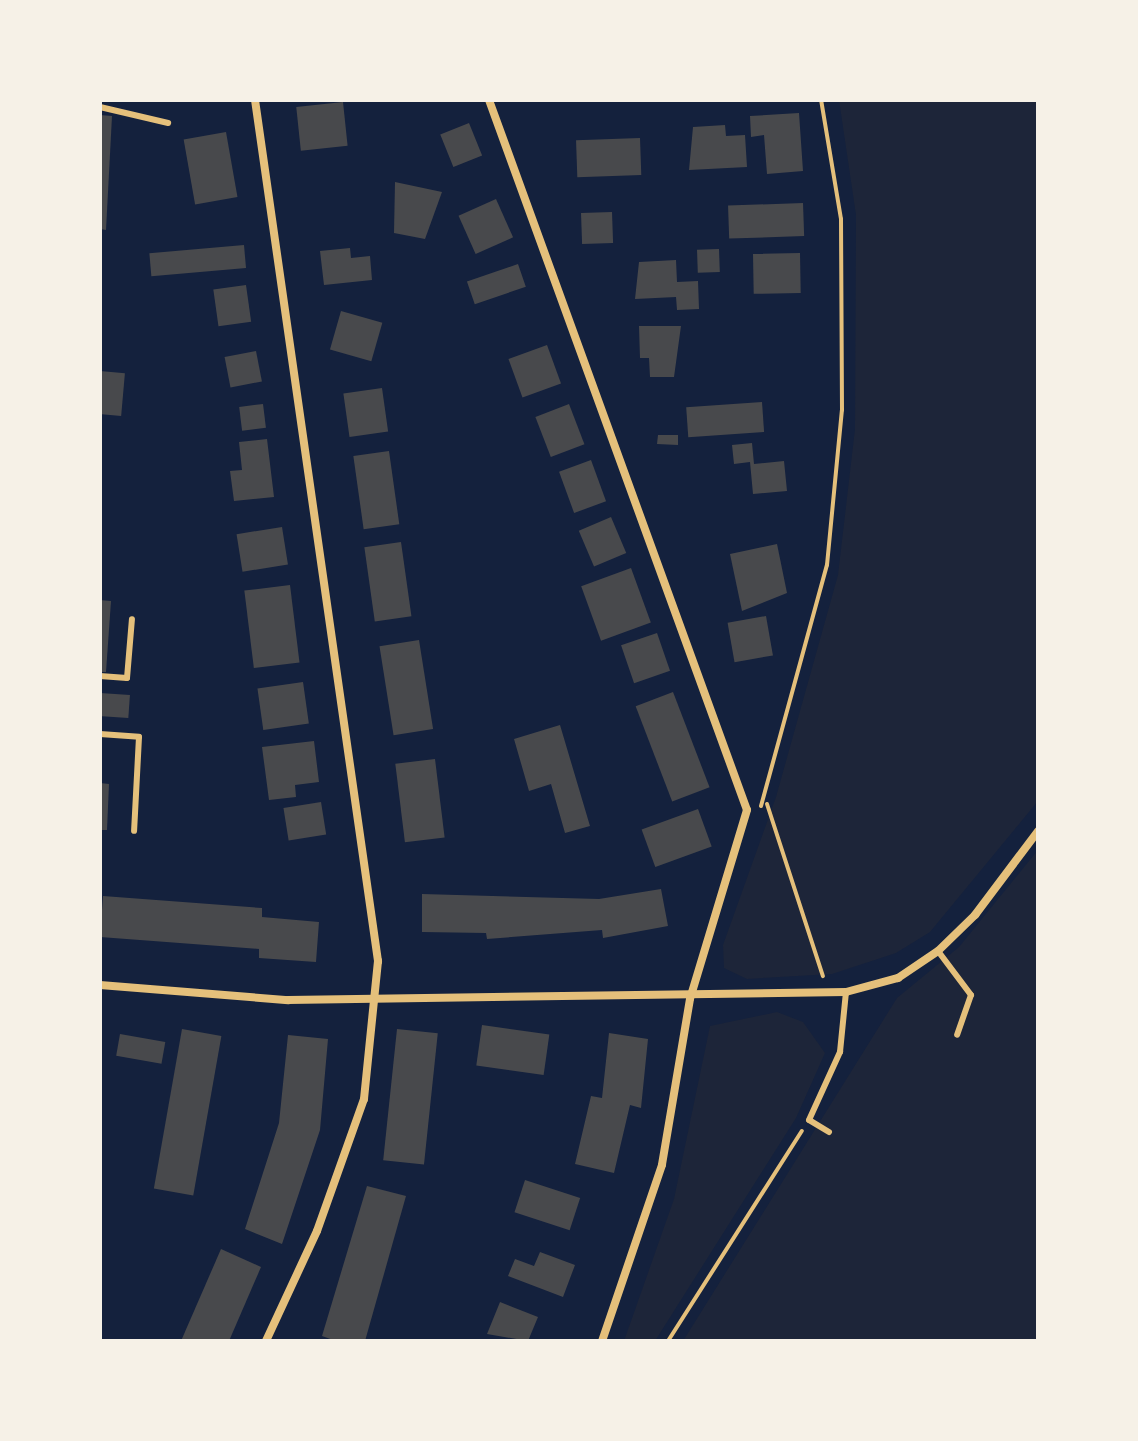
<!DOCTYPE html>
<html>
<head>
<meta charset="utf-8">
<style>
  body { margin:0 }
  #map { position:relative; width:1138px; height:1441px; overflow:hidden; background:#14213d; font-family:Figtree,sans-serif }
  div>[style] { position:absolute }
  .green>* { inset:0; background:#1d2539 }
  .building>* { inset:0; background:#48494c; transform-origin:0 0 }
  .path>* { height:4px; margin:-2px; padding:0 2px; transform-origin:2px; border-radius:2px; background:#e5c07b }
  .service>* { height:6px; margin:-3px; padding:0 3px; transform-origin:3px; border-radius:3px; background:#e5c07b }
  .minor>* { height:8px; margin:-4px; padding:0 4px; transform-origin:4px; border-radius:4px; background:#e5c07b }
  span { translate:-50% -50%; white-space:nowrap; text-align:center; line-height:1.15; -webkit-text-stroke:8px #f6f1e7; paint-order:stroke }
  .frame { position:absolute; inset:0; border:102px solid #f6f1e7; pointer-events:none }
</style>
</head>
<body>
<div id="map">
  <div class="green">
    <i style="clip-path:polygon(839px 100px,1038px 100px,1038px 801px,930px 932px,896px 953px,832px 974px,747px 979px,724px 968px,723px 945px,776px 797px,838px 575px,855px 429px,856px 215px)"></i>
    <i style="clip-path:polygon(1038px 850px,1038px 1341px,683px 1341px,897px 998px,959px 947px)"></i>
    <i style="clip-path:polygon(777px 1012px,803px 1022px,825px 1053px,796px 1118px,655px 1341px,624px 1341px,674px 1199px,710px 1026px)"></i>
  </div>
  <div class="building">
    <i style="left:343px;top:102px;width:44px;height:47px;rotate:84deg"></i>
    <i style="clip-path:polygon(799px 113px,803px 171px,767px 174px,764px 135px,751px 137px,750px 116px)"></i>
    <i style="clip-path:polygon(100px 115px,112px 116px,106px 230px,100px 229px)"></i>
    <i style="left:469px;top:123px;width:35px;height:31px;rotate:68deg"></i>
    <i style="clip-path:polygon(725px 125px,726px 136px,745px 135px,747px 167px,689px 170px,693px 127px)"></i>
    <i style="left:226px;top:132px;width:66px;height:43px;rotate:80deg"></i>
    <i style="left:640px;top:138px;width:37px;height:64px;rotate:88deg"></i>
    <i style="clip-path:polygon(395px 182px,442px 192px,425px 239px,394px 233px)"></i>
    <i style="left:496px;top:199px;width:42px;height:41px;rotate:66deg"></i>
    <i style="left:803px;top:203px;width:33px;height:75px;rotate:88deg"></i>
    <i style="left:612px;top:212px;width:31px;height:31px;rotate:88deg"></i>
    <i style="left:244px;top:245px;width:23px;height:95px;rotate:85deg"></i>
    <i style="clip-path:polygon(350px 248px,351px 258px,370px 256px,372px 280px,324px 285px,320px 251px)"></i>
    <i style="left:719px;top:249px;width:23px;height:22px;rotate:88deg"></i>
    <i style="left:800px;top:253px;width:40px;height:47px;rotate:89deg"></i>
    <i style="clip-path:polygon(676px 260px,677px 282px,698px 281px,699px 309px,677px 310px,676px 297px,635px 299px,639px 262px)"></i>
    <i style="left:518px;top:264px;width:24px;height:54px;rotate:71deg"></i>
    <i style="left:246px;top:285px;width:37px;height:33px;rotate:82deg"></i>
    <i style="left:341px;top:311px;width:43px;height:40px;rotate:16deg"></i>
    <i style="clip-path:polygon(639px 326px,681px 326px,674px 377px,650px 377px,649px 358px,640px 358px)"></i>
    <i style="left:547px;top:345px;width:41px;height:41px;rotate:70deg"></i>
    <i style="left:256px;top:351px;width:31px;height:32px;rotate:79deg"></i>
    <i style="left:100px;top:371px;width:25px;height:43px;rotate:5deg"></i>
    <i style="left:382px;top:388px;width:44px;height:39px;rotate:82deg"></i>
    <i style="left:762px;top:402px;width:30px;height:76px;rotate:86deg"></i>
    <i style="left:263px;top:404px;width:24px;height:24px;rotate:83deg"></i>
    <i style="left:569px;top:404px;width:43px;height:36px;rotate:69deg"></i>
    <i style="clip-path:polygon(658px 435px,678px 435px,678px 445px,657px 444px)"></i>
    <i style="clip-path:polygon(267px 439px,274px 497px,234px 501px,230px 471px,242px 470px,239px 442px)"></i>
    <i style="clip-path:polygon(752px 443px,754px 464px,784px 461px,787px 491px,753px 494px,750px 462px,734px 464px,732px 445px)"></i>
    <i style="left:389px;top:451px;width:74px;height:36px;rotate:82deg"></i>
    <i style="left:591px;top:460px;width:44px;height:34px;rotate:70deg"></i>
    <i style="left:611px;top:517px;width:39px;height:35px;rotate:67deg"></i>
    <i style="left:282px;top:527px;width:38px;height:46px;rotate:81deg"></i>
    <i style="left:401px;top:542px;width:75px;height:37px;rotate:82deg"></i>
    <i style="clip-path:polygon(777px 544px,787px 593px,742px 611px,730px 554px)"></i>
    <i style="left:631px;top:568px;width:58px;height:53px;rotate:70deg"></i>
    <i style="left:290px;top:585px;width:78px;height:46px;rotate:83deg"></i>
    <i style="clip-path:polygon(100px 600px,111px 601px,106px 672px,100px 672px)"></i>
    <i style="left:766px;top:616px;width:40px;height:39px;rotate:80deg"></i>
    <i style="left:657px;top:633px;width:40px;height:38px;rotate:71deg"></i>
    <i style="left:419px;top:640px;width:90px;height:40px;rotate:81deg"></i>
    <i style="left:303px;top:682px;width:42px;height:46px;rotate:82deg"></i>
    <i style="left:673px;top:692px;width:102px;height:40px;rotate:69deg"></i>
    <i style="left:100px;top:693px;width:30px;height:23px;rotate:4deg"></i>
    <i style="clip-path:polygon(560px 725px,590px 826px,565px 833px,551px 784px,529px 791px,514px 739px)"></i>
    <i style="clip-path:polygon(314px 741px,319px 782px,295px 785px,296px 797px,269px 800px,262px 747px)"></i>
    <i style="left:435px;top:759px;width:79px;height:40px;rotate:83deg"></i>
    <i style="clip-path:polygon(100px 783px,109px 784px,107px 830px,100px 830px)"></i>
    <i style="left:321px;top:802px;width:33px;height:38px;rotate:81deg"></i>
    <i style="left:698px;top:809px;width:40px;height:60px;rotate:70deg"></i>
    <i style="clip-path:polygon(661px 889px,668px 926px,603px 938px,602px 930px,487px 939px,486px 933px,422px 932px,422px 894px,599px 899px)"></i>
    <i style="clip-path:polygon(103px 896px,262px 908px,262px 917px,319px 922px,316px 962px,259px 958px,259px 949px,100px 937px)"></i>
    <i style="left:482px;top:1025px;width:68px;height:41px;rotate:8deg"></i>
    <i style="left:182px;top:1029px;width:40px;height:162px;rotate:10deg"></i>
    <i style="left:397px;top:1029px;width:41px;height:132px;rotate:6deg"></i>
    <i style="clip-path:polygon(609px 1033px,648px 1039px,641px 1108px,630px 1105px,614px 1173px,575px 1164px,591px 1096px,602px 1098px)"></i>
    <i style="left:120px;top:1034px;width:46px;height:22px;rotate:10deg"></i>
    <i style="clip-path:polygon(288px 1035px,328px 1039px,320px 1130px,282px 1244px,245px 1229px,279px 1123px)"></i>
    <i style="left:525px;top:1180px;width:58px;height:34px;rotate:18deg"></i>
    <i style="clip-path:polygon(367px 1186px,406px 1196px,365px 1341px,336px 1341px,322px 1336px)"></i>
    <i style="clip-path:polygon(221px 1249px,261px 1267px,229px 1341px,181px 1341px)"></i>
    <i style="clip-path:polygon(540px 1252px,575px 1265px,563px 1297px,508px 1276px,515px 1259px,534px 1266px)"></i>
    <i style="clip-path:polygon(500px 1302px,538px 1317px,528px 1341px,487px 1334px)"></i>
  </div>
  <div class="path">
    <i style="left:767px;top:804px;width:181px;rotate:72deg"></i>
    <i style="left:761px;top:806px;width:250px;rotate:-74.7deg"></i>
    <i style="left:827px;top:565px;width:156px;rotate:-84.5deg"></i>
    <i style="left:842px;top:410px;width:191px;rotate:-90.3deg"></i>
    <i style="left:841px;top:219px;width:121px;rotate:-99.5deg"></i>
    <i style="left:668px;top:1341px;width:249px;rotate:-57.5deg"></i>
  </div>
  <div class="service">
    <i style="left:100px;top:107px;width:70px;rotate:13.2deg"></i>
    <i style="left:100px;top:676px;width:27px;rotate:4deg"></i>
    <i style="left:127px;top:678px;width:59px;rotate:-85.2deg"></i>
    <i style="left:100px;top:734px;width:39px;rotate:4deg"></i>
    <i style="left:139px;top:737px;width:94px;rotate:93deg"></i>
    <i style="left:938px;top:951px;width:55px;rotate:53.1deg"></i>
    <i style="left:971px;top:995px;width:42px;rotate:109.3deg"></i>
    <i style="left:829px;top:1132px;width:23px;rotate:-149deg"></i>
    <i style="left:809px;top:1120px;width:75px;rotate:-65.5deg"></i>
    <i style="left:840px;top:1052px;width:60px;rotate:-84.3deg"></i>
  </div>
  <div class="minor">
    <i style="left:255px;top:100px;width:870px;rotate:81.87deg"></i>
    <i style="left:378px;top:961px;width:139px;rotate:95.8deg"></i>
    <i style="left:364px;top:1099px;width:140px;rotate:109.6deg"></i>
    <i style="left:317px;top:1231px;width:121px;rotate:114.9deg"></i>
    <i style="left:489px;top:100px;width:755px;rotate:70.03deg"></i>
    <i style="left:747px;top:810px;width:197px;rotate:106.8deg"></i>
    <i style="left:690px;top:999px;width:168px;rotate:99.6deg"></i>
    <i style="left:662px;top:1165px;width:186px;rotate:108.8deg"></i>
    <i style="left:100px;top:985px;width:189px;rotate:4.6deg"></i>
    <i style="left:288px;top:1000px;width:558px;rotate:-0.82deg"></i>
    <i style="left:846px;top:992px;width:54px;rotate:-15.1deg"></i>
    <i style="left:898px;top:978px;width:48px;rotate:-34deg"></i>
    <i style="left:938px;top:951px;width:52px;rotate:-44.2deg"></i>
    <i style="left:975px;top:915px;width:105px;rotate:-53.1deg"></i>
  </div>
  <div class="frame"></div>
</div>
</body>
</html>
